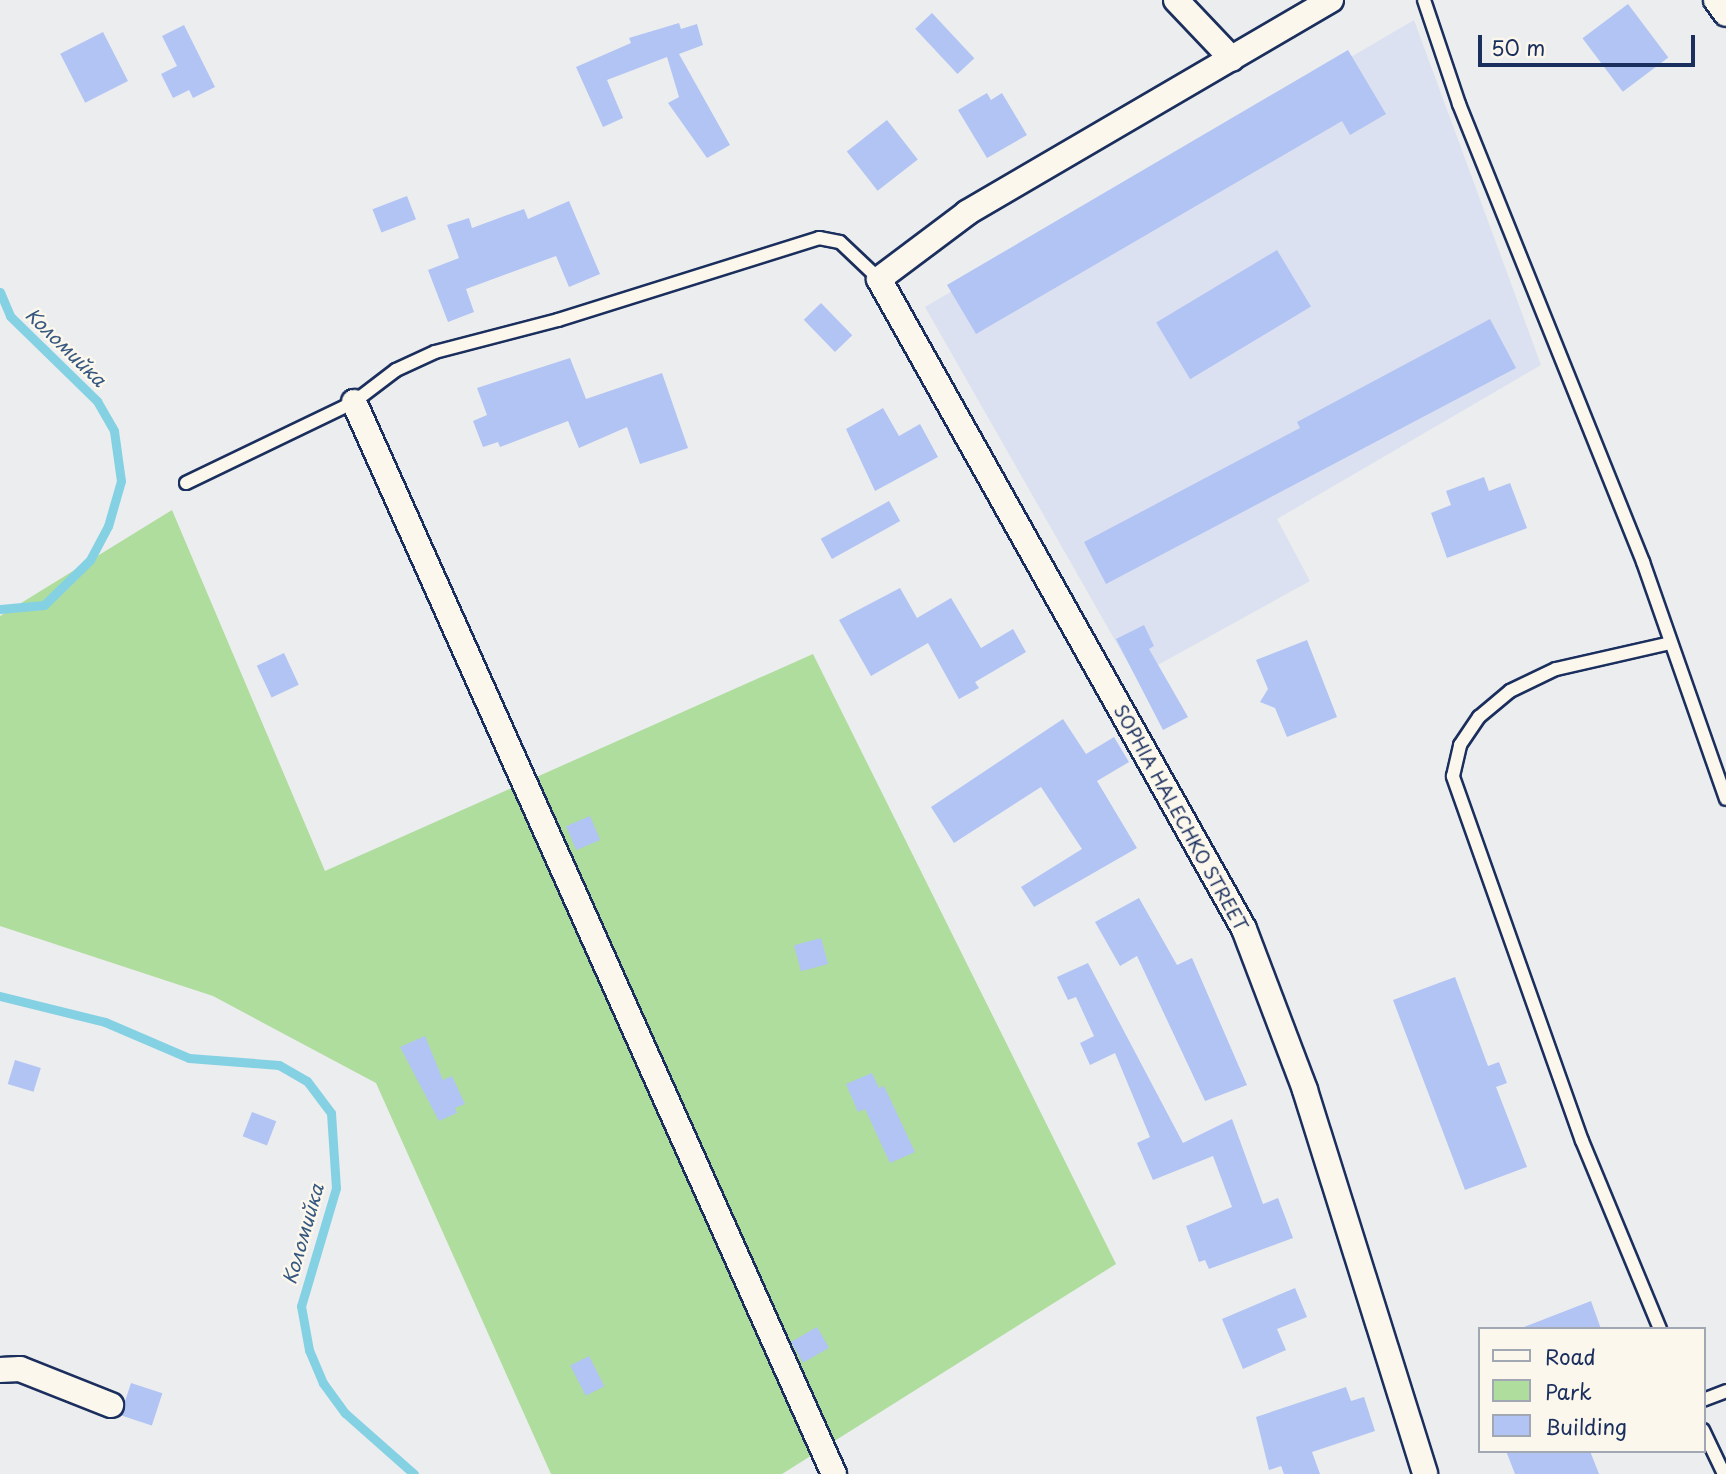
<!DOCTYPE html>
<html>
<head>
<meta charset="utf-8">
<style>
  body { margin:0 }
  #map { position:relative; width:1726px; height:1474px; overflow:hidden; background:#ecedee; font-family:"Playpen Sans",sans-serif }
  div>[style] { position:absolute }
  .built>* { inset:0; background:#dbe1f0 }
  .green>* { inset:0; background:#aedd9d }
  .stream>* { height:9px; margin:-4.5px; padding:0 4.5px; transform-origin:4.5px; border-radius:4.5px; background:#85d1e4 }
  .building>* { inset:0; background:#b2c4f4; transform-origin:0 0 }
  .roads { filter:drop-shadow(2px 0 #1b2f5e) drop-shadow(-2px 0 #1b2f5e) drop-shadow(0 2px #1b2f5e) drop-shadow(0 -2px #1b2f5e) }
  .service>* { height:12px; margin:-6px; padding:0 6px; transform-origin:6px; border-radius:6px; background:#fbf7ec }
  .minor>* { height:24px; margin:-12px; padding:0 12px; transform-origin:12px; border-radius:12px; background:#fbf7ec }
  span { translate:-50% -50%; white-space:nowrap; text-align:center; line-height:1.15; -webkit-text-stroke:5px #fbf7ec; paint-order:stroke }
  .street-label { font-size:18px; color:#1b2f5e }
  .water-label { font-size:19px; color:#365880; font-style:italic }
  .legend { position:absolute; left:1478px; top:1327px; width:228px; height:126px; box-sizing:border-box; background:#fbf7ec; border:2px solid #a1a7b3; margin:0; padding:9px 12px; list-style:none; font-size:21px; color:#1b2f5e }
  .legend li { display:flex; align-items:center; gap:14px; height:35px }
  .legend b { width:35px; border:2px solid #a1a7b3 }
  .scale { position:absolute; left:1478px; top:35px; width:217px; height:32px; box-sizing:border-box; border:4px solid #1b2f5e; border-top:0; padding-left:9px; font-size:21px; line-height:24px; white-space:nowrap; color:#1b2f5e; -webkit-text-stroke:5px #fbf7ec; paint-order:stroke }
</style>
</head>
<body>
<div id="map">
  <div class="built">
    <i style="clip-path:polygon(1414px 20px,1541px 365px,1277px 519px,1310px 581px,1136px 677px,925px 307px)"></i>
  </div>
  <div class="green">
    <i style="clip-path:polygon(172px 510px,325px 871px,813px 654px,1116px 1264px,782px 1474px,551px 1474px,376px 1083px,213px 996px,0 926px,0 616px)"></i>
  </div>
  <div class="stream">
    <i style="left:0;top:292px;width:26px;rotate:67deg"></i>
    <i style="left:10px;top:316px;width:122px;rotate:44.3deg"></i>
    <i style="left:97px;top:401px;width:34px;rotate:60deg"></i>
    <i style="left:114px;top:431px;width:50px;rotate:82deg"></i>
    <i style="left:121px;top:481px;width:47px;rotate:106.1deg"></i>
    <i style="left:108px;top:526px;width:38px;rotate:118deg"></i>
    <i style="left:90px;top:560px;width:64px;rotate:135.6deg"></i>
    <i style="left:44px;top:605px;width:44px;rotate:174.8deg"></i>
    <i style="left:0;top:996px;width:108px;rotate:13.9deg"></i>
    <i style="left:105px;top:1022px;width:91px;rotate:23.2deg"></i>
    <i style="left:189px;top:1058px;width:90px;rotate:4.4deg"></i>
    <i style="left:279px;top:1065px;width:32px;rotate:30deg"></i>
    <i style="left:307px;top:1081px;width:40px;rotate:53deg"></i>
    <i style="left:331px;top:1113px;width:75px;rotate:86.2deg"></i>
    <i style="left:336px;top:1188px;width:123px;rotate:106.5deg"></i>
    <i style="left:301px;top:1306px;width:45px;rotate:79.7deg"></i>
    <i style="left:309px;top:1350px;width:36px;rotate:67deg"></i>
    <i style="left:323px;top:1383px;width:37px;rotate:54deg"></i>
    <i style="left:345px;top:1413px;width:92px;rotate:41.5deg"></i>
  </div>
  <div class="building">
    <i style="left:1628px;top:4px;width:67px;height:57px;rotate:53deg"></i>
    <i style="left:932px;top:13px;width:62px;height:23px;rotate:47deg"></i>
    <i style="clip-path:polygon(679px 23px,681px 29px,697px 24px,703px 45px,679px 54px,730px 145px,707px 158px,668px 103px,679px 97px,667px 57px,607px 80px,623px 118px,603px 127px,576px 67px,631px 43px,629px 38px)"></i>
    <i style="clip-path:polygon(184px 25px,215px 87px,193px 98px,189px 90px,173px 98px,161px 74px,177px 66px,162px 36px)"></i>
    <i style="left:103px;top:32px;width:55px;height:48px;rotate:63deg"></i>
    <i style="clip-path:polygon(1348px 50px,1386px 114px,1350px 135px,1342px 121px,976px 334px,947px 285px)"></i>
    <i style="clip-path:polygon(987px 93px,991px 100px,1002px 93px,1027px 135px,987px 158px,958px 110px)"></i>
    <i style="left:887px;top:120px;width:50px;height:51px;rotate:52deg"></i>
    <i style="left:407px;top:196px;width:25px;height:37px;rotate:69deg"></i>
    <i style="clip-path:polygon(569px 201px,600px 274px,569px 287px,556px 256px,466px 289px,474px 312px,448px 322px,428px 270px,459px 258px,447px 225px,469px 218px,472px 228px,524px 209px,528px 219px)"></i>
    <i style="left:1277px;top:250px;width:66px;height:141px;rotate:59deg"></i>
    <i style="left:821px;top:303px;width:45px;height:24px;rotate:46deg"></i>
    <i style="clip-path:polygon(1490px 319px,1516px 368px,1106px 584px,1084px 542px,1300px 428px,1297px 422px)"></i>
    <i style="clip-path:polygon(570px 358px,586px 399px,662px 373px,688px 448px,640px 464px,627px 427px,579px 448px,568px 421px,500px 447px,498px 442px,483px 447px,473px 421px,487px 415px,477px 388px)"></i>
    <i style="clip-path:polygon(883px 408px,899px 436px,920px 424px,938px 457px,875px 491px,846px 429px)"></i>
    <i style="clip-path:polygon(1484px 477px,1489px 491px,1510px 483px,1527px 528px,1447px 558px,1431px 513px,1451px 505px,1446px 491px)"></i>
    <i style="left:889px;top:501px;width:23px;height:78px;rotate:61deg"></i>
    <i style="clip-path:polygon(900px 588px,917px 618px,951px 598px,981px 648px,1013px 629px,1026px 652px,975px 682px,979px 688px,959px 699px,928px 643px,871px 676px,839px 620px)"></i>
    <i style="clip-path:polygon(1144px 625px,1154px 646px,1149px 649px,1188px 717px,1163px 730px,1116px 639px)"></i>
    <i style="clip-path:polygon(1307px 640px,1337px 717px,1287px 737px,1275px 708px,1260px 702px,1268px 689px,1256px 660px)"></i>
    <i style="left:284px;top:653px;width:35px;height:30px;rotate:65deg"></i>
    <i style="clip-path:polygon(1063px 719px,1086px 754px,1114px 737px,1129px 762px,1097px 781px,1137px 848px,1034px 907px,1021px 887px,1082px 849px,1041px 787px,954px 843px,931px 807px)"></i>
    <i style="left:590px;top:816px;width:26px;height:26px;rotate:67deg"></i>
    <i style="clip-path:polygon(1139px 898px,1177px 965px,1192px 958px,1247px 1085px,1205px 1101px,1137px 956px,1120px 966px,1095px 922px)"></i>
    <i style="left:821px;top:938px;width:27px;height:28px;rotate:75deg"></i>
    <i style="clip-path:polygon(1088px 963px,1183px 1143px,1232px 1119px,1263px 1204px,1278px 1198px,1293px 1238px,1209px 1269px,1205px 1260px,1199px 1262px,1186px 1226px,1232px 1207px,1213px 1156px,1153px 1180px,1137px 1143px,1150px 1137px,1115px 1053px,1090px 1065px,1080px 1043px,1094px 1036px,1076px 997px,1068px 1000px,1057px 977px)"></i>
    <i style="clip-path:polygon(1455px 977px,1488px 1066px,1499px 1062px,1507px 1083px,1496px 1087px,1527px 1167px,1465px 1190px,1393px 1000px)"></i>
    <i style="clip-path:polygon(425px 1036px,443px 1080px,452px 1076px,465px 1104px,455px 1108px,457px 1113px,439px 1121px,400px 1047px)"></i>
    <i style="left:15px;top:1060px;width:27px;height:25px;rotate:17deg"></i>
    <i style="clip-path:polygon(872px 1073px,879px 1088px,884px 1086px,915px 1152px,890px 1163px,865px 1109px,858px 1112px,846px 1084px)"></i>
    <i style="left:252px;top:1112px;width:26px;height:26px;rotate:21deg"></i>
    <i style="clip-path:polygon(1295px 1288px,1307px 1317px,1277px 1329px,1286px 1350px,1243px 1369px,1222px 1319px)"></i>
    <i style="clip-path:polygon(1591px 1301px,1601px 1329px,1525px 1329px,1524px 1327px)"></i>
    <i style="left:817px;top:1327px;width:24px;height:30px;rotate:60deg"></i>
    <i style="left:589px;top:1356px;width:34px;height:21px;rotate:63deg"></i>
    <i style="left:131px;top:1383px;width:33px;height:34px;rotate:18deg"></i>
    <i style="clip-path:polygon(1346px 1387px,1351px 1401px,1364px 1397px,1375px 1431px,1312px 1452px,1320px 1474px,1284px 1474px,1281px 1466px,1269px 1470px,1256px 1417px)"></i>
    <i style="clip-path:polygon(1506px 1451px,1590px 1451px,1599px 1474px,1515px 1474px)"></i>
  </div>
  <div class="roads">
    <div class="service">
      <i style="left:1424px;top:0;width:110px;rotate:71.4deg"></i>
      <i style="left:1459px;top:104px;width:494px;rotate:68.1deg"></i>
      <i style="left:1643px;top:562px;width:251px;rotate:70.7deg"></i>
      <i style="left:186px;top:483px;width:187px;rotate:-25.7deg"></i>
      <i style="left:354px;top:402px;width:53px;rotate:-37.3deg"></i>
      <i style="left:396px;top:370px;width:43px;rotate:-24.8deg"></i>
      <i style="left:435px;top:352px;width:127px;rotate:-14.6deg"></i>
      <i style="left:558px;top:320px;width:274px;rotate:-17.4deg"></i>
      <i style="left:819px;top:238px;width:21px;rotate:11deg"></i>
      <i style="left:840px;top:242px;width:54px;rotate:43.5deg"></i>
      <i style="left:1660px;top:1329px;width:204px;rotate:-112.5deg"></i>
      <i style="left:1582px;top:1141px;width:387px;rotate:-109.5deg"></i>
      <i style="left:1453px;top:776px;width:32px;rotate:-77deg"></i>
      <i style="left:1460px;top:745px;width:34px;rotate:-56deg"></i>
      <i style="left:1479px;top:717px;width:40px;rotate:-40deg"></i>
      <i style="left:1510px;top:691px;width:51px;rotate:-25.6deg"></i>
      <i style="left:1556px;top:669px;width:117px;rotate:-12.8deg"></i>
      <i style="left:1703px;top:1400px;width:25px;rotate:-21deg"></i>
      <i style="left:1703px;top:1430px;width:49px;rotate:64.5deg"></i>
    </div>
    <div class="minor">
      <i style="left:1176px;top:0;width:81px;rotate:46.5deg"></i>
      <i style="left:1331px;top:0;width:422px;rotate:149.7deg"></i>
      <i style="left:967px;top:213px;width:110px;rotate:143.1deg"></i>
      <i style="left:879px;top:279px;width:745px;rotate:60.68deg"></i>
      <i style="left:1244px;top:929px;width:172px;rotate:69.2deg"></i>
      <i style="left:1305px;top:1090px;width:402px;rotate:72.6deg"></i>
      <i style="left:1716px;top:0;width:17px;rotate:54deg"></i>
      <i style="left:354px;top:402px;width:1175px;rotate:65.88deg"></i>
      <i style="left:0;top:1370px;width:20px;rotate:-3deg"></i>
      <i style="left:20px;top:1369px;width:98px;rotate:21.6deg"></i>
    </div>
  </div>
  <div class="street-label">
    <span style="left:1181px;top:818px;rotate:61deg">SOPHIA HALECHKO STREET</span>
  </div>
  <div class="water-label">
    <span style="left:66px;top:347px;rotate:44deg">Коломийка</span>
    <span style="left:303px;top:1234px;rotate:-74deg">Коломийка</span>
  </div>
  <ul class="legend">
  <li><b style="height:9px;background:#fbf7ec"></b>Road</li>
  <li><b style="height:19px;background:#aedd9d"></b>Park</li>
  <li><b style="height:19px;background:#b2c4f4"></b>Building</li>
  </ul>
  <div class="scale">50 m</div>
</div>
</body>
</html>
